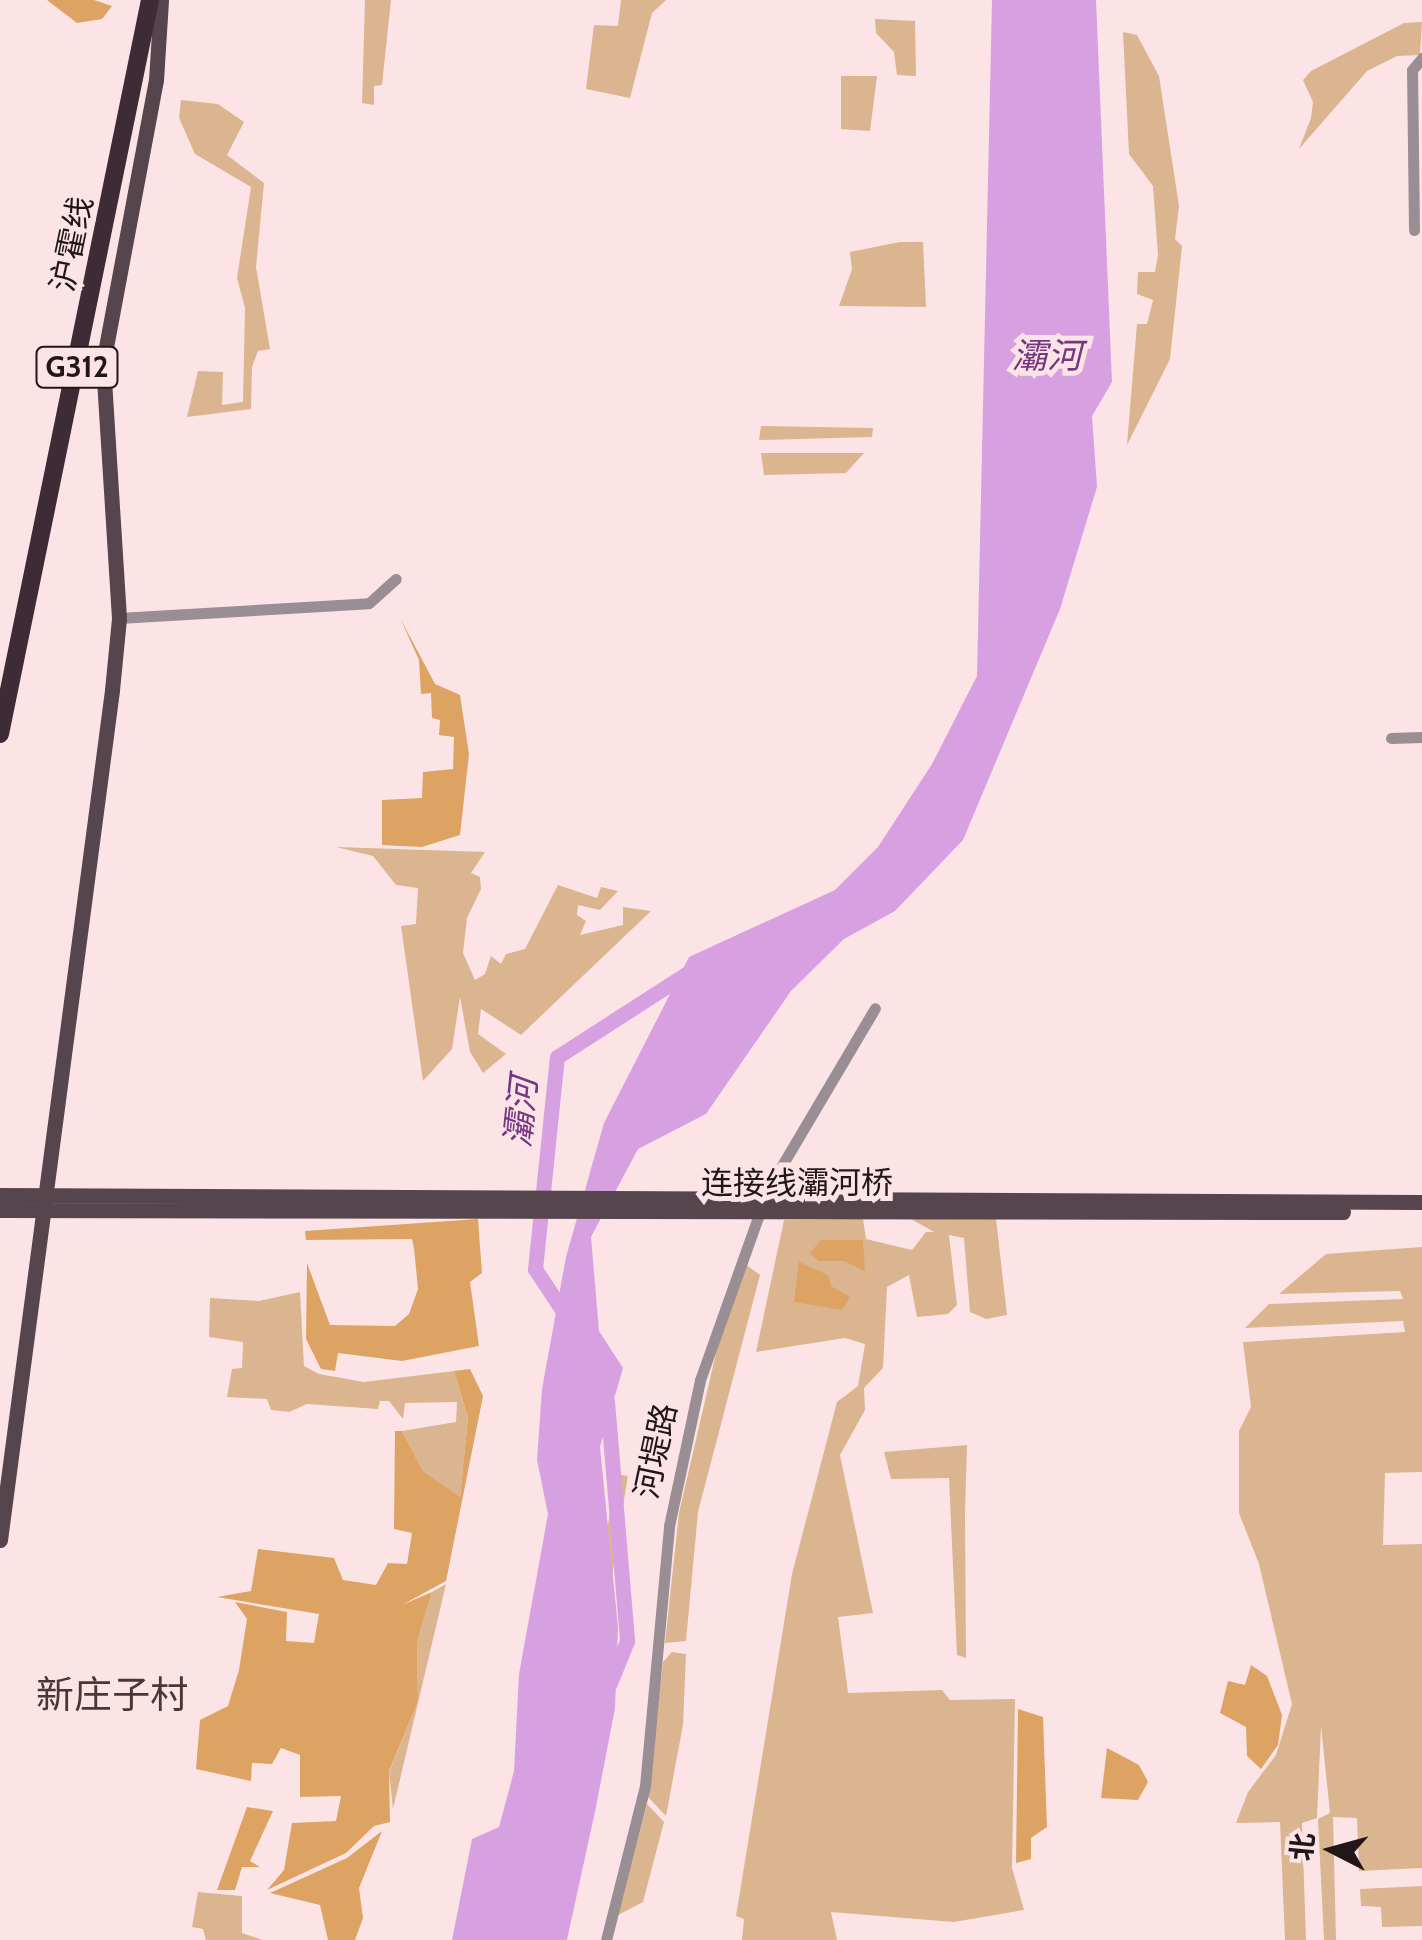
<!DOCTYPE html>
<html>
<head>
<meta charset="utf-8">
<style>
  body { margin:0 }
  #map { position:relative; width:1422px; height:1940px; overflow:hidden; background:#fce4e6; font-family:Cabin,"Noto Sans SC",sans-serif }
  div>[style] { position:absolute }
  .green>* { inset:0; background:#dbb58f; transform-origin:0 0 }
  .forest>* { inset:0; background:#dda363 }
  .water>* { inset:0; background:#d7a1e1 }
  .river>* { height:15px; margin:-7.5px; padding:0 7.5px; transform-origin:7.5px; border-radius:7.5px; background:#d7a1e1 }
  .minor>* { height:11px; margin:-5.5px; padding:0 5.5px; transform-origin:5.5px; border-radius:5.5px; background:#998e93 }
  .major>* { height:15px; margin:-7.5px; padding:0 7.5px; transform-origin:7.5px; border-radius:7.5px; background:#56454d }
  .highway>* { height:18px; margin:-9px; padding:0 9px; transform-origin:9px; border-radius:9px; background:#3e2b35 }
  span { translate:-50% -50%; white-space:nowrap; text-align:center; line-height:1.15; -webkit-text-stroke:10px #fce4e6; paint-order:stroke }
  .shield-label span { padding:2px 8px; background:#fce4e6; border:2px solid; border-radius:8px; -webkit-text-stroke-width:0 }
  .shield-label { font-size:30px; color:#211718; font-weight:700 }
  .street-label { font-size:32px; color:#211718 }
  .water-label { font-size:35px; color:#753682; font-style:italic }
  .quarter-label { font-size:38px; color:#4b3537 }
  .north { position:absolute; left:1282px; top:1800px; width:100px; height:100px; -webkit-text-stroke:8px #fce4e6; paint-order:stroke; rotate:276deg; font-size:28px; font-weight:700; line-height:40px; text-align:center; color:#211718 }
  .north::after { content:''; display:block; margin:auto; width:35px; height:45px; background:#211718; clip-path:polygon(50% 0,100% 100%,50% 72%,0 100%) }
</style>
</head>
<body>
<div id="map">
  <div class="green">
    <i style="clip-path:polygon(365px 0,391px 0,382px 85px,374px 86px,374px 105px,362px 103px)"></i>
    <i style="clip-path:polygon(621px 0,666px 0,652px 13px,630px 98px,586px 89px,594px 25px,618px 26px)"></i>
    <i style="clip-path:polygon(875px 19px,915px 21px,916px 76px,897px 75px,894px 52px,876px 33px)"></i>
    <i style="clip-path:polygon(1422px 22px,1420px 55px,1397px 56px,1367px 71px,1299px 149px,1311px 118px,1313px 102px,1303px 80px,1311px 71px,1404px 23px)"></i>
    <i style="clip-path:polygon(1123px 32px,1137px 35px,1159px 76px,1179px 206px,1175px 239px,1182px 246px,1170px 359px,1127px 445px,1137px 324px,1147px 324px,1153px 300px,1137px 294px,1138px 272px,1155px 272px,1158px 255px,1153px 186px,1129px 154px)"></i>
    <i style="clip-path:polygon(841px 76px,877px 76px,870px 131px,841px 129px)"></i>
    <i style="clip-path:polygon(181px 100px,218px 104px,244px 122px,227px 155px,264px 183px,256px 267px,270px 349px,258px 351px,252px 367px,251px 409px,187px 417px,198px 371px,223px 372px,222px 405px,243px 402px,245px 308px,237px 278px,251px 187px,195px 154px,179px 118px)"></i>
    <i style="clip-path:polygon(900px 242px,923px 242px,926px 307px,839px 306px,852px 269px,850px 252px)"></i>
    <i style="clip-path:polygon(761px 426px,873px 428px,872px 437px,759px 440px)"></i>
    <i style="clip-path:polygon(761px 453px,864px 453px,846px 473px,764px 475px)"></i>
    <i style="clip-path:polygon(336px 847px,485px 852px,471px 873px,480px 877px,481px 889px,467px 918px,463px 953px,475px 980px,485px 974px,491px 956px,501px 964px,506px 954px,525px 949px,558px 885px,597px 898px,601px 887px,618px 891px,600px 910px,578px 905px,577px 915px,586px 921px,580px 935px,623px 925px,623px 907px,651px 911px,521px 1035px,481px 1009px,478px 1034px,506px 1054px,483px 1073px,470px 1052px,460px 997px,452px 1049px,423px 1081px,401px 926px,416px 924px,418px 888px,396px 885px,373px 856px)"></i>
    <i style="clip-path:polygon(863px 1219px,866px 1239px,912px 1250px,926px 1232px,934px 1232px,911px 1219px,996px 1219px,1007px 1315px,986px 1319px,970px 1312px,964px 1238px,949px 1235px,957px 1305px,948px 1314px,917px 1317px,909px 1275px,887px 1287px,883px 1368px,864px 1388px,865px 1410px,840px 1455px,873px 1613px,838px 1617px,848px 1693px,942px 1690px,950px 1700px,1015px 1699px,1012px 1868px,1024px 1910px,954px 1922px,831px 1912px,837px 1940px,742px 1940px,744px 1919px,736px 1916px,792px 1574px,837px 1402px,858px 1386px,865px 1344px,845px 1338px,756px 1352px,784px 1220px)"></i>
    <i style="clip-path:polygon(1422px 1247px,1422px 1472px,1385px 1473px,1383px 1545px,1422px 1544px,1422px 1868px,1359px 1871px,1357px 1818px,1333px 1817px,1336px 1940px,1324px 1940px,1318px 1819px,1330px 1813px,1321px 1726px,1317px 1818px,1302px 1823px,1306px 1940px,1285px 1940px,1280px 1822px,1236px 1823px,1248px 1792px,1276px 1755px,1292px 1704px,1259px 1564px,1239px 1513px,1239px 1431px,1251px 1407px,1243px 1342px,1405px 1332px,1403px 1321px,1245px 1328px,1269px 1304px,1403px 1299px,1400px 1291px,1279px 1294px,1326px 1254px)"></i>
    <i style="clip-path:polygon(745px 1264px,760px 1275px,698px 1512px,686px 1641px,665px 1643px,679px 1513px,723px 1323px)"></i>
    <i style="clip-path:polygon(300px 1292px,304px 1366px,319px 1374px,364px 1382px,454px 1371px,468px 1418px,460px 1498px,423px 1471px,402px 1431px,456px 1422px,457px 1402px,405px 1403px,403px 1419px,389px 1401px,380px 1401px,378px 1409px,307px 1404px,289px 1412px,271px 1410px,267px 1399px,227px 1397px,232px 1369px,242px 1368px,243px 1342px,209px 1337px,210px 1298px,259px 1301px)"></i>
    <i style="clip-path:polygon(967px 1445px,965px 1512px,966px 1658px,957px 1655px,949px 1478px,891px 1479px,884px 1452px)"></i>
    <i style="left:616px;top:1474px;width:12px;height:147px;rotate:9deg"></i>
    <i style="clip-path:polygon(446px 1584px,393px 1809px,389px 1772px,418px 1702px,417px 1642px,432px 1592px)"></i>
    <i style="clip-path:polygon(672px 1652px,686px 1654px,683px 1725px,666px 1816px,648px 1797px,663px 1662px)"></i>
    <i style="clip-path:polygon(647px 1804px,664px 1822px,643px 1902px,618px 1915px)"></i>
    <i style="clip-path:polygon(1422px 1886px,1422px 1926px,1382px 1927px,1381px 1907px,1361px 1906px,1360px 1889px)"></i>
    <i style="clip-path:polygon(198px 1892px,242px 1896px,242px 1933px,263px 1940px,206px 1940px,203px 1929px,192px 1927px)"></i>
  </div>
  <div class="forest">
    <i style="clip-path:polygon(47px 0,94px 0,112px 6px,102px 19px,77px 23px)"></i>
    <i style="clip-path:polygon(400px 618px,435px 684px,460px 695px,469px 754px,460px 835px,422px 847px,382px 845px,382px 800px,422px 798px,423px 772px,453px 769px,454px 737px,439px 735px,440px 720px,432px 718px,431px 693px,421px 694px,419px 660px)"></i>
    <i style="clip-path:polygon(478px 1219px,482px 1273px,470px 1282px,479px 1346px,402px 1361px,338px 1353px,335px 1371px,321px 1369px,306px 1339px,307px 1263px,330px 1325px,395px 1326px,409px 1314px,418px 1289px,414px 1248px,412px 1239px,306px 1240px,305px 1231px)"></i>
    <i style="clip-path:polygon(821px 1240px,863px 1240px,865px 1271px,844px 1261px,819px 1261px,810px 1253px)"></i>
    <i style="clip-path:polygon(799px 1262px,828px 1275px,831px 1286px,850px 1297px,842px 1310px,794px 1302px)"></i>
    <i style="clip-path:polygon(470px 1369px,483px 1396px,446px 1581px,402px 1605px,432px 1592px,417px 1642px,418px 1702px,389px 1771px,390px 1822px,374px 1826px,346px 1853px,267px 1890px,284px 1870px,292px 1823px,336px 1821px,341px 1796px,300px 1797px,300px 1755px,281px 1748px,272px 1764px,252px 1763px,251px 1781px,196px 1769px,200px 1720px,228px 1706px,239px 1670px,247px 1619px,235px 1602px,287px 1612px,286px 1641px,314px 1643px,319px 1614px,217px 1597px,251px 1591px,258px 1549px,334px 1558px,343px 1580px,376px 1585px,388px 1563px,407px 1564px,412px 1533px,394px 1529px,395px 1431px,402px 1431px,423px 1471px,460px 1497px,468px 1418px,454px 1371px)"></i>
    <i style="clip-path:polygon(1251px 1665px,1267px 1676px,1282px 1715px,1278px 1745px,1261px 1769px,1247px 1756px,1246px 1727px,1220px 1713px,1228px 1681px,1245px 1685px)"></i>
    <i style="clip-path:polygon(1018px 1709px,1043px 1717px,1047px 1827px,1031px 1838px,1031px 1859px,1016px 1863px)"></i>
    <i style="clip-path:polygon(1107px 1748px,1139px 1765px,1148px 1782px,1138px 1800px,1101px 1798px)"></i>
    <i style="clip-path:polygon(247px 1807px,273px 1811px,250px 1861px,260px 1867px,242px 1867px,235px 1890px,217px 1890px)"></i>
    <i style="clip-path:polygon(382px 1831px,359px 1888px,363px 1918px,355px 1940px,328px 1940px,320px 1905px,270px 1893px,347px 1858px)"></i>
  </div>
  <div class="water">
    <i style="clip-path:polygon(992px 0,1096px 0,1112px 382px,1092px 416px,1097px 487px,1060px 609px,963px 840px,895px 911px,844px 939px,791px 991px,706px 1114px,638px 1149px,591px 1237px,599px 1331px,623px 1368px,600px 1447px,618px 1627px,615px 1708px,596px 1807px,567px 1940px,452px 1940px,472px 1839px,499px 1827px,514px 1771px,519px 1674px,548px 1514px,537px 1460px,542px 1389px,566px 1257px,604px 1123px,689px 957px,835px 890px,878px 847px,932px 764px,977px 676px)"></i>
  </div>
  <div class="river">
    <i style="left:568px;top:1319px;width:60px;rotate:-123.4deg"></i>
    <i style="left:535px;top:1269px;width:213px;rotate:-84.1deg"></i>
    <i style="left:557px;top:1057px;width:168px;rotate:-32.8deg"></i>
    <i style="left:607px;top:1401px;width:241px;rotate:85.2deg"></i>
    <i style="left:627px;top:1641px;width:45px;rotate:112deg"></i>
  </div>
  <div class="minor">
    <i style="left:1414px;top:230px;width:160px;rotate:-90.7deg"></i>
    <i style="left:1412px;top:70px;width:16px;rotate:-50deg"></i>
    <i style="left:119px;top:618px;width:250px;rotate:-3.4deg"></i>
    <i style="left:369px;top:603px;width:36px;rotate:-42deg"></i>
    <i style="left:1391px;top:738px;width:31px;rotate:-2deg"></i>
    <i style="left:606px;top:1940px;width:159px;rotate:-75.8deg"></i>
    <i style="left:645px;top:1786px;width:261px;rotate:-84.7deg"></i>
    <i style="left:669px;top:1526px;width:149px;rotate:-78deg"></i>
    <i style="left:700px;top:1380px;width:203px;rotate:-70.4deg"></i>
    <i style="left:768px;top:1189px;width:210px;rotate:-59.4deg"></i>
  </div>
  <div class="major">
    <i style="left:0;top:1195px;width:1422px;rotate:0.28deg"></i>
    <i style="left:0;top:1210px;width:1343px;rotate:0.09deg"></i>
    <i style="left:0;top:1540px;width:857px;rotate:-82.49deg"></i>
    <i style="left:112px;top:690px;width:72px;rotate:-84.4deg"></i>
    <i style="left:119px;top:618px;width:256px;rotate:-93.6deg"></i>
    <i style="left:103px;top:363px;width:288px;rotate:-79.4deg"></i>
    <i style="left:156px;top:80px;width:80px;rotate:-86.4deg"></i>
  </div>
  <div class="highway">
    <i style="left:0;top:734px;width:749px;rotate:-78.45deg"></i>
  </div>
  <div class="shield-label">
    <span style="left:77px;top:367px">G312</span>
  </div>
  <div class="street-label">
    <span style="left:72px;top:244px;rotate:-78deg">沪霍线</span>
    <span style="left:797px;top:1183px">连接线灞河桥</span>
    <span style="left:656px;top:1451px;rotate:-78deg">河堤路</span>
  </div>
  <div class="water-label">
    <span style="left:1047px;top:356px">灞河</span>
    <span style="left:521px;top:1112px;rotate:-84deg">灞河</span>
  </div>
  <div class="quarter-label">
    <span style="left:112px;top:1695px">新庄子村</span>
  </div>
  <div class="north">北</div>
</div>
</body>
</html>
